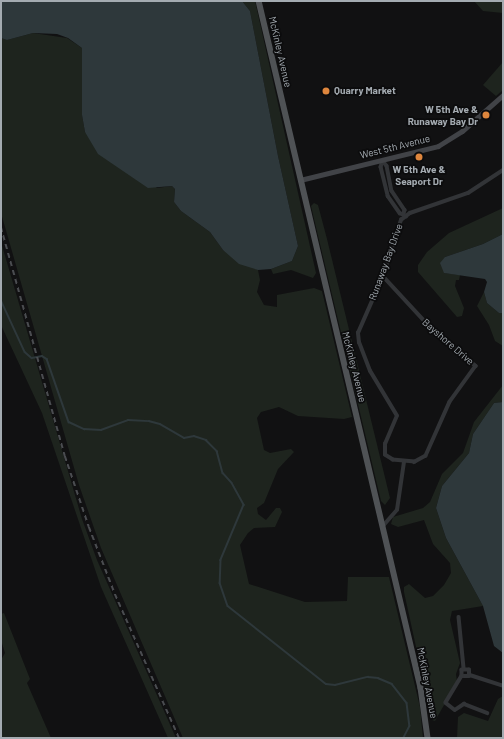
<!DOCTYPE html>
<html>
<head>
<meta charset="utf-8">
<style>
  body { margin:0 }
  #map { position:relative; width:504px; height:739px; overflow:hidden; background:#111112; font-family:Barlow,sans-serif }
  div>[style] { position:absolute }
  .green>* { inset:0; background:#1e241e }
  .water>* { inset:0; background:#2e383b }
  .stream>* { height:1.5px; margin:-0.75px; padding:0 0.75px; transform-origin:0.75px; border-radius:0.75px; background:#2e383b }
  .minor>* { height:3.5px; margin:-1.75px; padding:0 1.75px; transform-origin:1.75px; border-radius:1.75px; background:#323437 }
  .secondary>* { height:5px; margin:-2.5px; padding:0 2.5px; transform-origin:2.5px; border-radius:2.5px; background:#414347 }
  .primary>* { height:5.5px; margin:-2.75px; padding:0 2.75px; transform-origin:2.75px; border-radius:2.75px; background:#4f5255 }
  .rail>* { height:1.5px; margin-top:-0.75px; transform-origin:0; background:repeating-linear-gradient(90deg,#4a4c50 0 5px,transparent 0 9px) }
  .dots>* { width:11px; height:11px; translate:-50% -50%; box-sizing:border-box; border:2px solid #0c0c0d; border-radius:50% }
  span { translate:-50% -50%; white-space:nowrap; text-align:center; line-height:1.15; -webkit-text-stroke:3.5px #0c0c0d; paint-order:stroke }
  .street-label { font-size:10px; color:#a4abb1 }
  .poi-label { font-size:10px; color:#a4abb1; font-weight:700 }
  .left { translate:0 -50%; text-align:left }
  .right { translate:-100% -50%; text-align:right }
  .frame { position:absolute; inset:0; border:2px solid #a4abb1; pointer-events:none }
</style>
</head>
<body>
<div id="map">
  <div class="green">
    <i style="clip-path:polygon(242px 1px,255px 1px,316px 273px,313px 278px,291px 270px,273px 274px,271px 269px,292px 261px,298px 246px,278px 156px,250px 11px)"></i>
    <i style="clip-path:polygon(474px 1px,503px 1px,503px 13px,483px 11px)"></i>
    <i style="clip-path:polygon(33px 33px,67px 38px,82px 48px,82px 115px,85px 132px,157px 188px,172px 186px,175px 189px,174px 202px,181px 211px,210px 232px,223px 250px,258px 270px,260px 280px,257px 292px,264px 305px,277px 307px,277px 295px,314px 288px,322px 291px,352px 417px,344px 419px,298px 416px,279px 407px,261px 412px,257px 418px,264px 450px,270px 453px,291px 449px,294px 452px,278px 469px,264px 503px,257px 508px,258px 514px,266px 520px,276px 508px,280px 508px,282px 512px,275px 527px,254px 528px,248px 533px,240px 545px,249px 584px,305px 602px,347px 601px,348px 577px,389px 577px,420px 707px,423px 738px,183px 738px,101px 548px,79px 485px,1px 213px,1px 38px,7px 40px)"></i>
    <i style="clip-path:polygon(503px 62px,503px 90px,496px 96px,483px 85px)"></i>
    <i style="clip-path:polygon(314px 203px,318px 205px,327px 239px,390px 498px,385px 505px,381px 501px,311px 206px)"></i>
    <i style="clip-path:polygon(503px 208px,503px 234px,483px 244px,445px 257px,444px 273px,460px 275px,459px 280px,456px 280px,455px 286px,464px 308px,462px 316px,457px 317px,418px 272px,418px 265px,427px 252px,449px 233px)"></i>
    <i style="clip-path:polygon(1px 242px,82px 519px,97px 560px,176px 738px,168px 738px,101px 587px,42px 413px,1px 325px)"></i>
    <i style="clip-path:polygon(484px 292px,487px 303px,499px 313px,503px 313px,503px 346px,495px 341px,489px 325px,477px 306px)"></i>
    <i style="clip-path:polygon(503px 385px,503px 402px,494px 403px,473px 434px,469px 453px,442px 486px,436px 508px,446px 538px,483px 606px,452px 611px,450px 620px,460px 663px,456px 674px,457px 682px,435px 721px,432px 720px,404px 592px,404px 587px,409px 584px,425px 598px,433px 596px,444px 585px,451px 573px,450px 563px,433px 544px,424px 520px,398px 527px,391px 524px,393px 517px,423px 508px,430px 502px,442px 474px,463px 453px,474px 422px)"></i>
    <i style="clip-path:polygon(4px 613px,30px 679px,27px 683px,51px 738px,1px 738px,1px 660px,5px 653px,1px 640px,1px 614px)"></i>
    <i style="clip-path:polygon(503px 696px,503px 738px,457px 738px,458px 717px,464px 713px,488px 721px,498px 699px)"></i>
  </div>
  <div class="water">
    <i style="clip-path:polygon(1px 1px,242px 1px,250px 11px,278px 156px,298px 246px,292px 261px,271px 269px,258px 270px,239px 264px,223px 250px,210px 232px,181px 211px,174px 202px,175px 189px,172px 186px,148px 188px,98px 154px,85px 132px,82px 115px,82px 48px,68px 38px,57px 34px,33px 33px,7px 40px,1px 38px)"></i>
    <i style="clip-path:polygon(503px 234px,503px 313px,499px 313px,487px 303px,484px 292px,487px 282px,485px 279px,444px 273px,440px 263px,445px 257px,483px 244px)"></i>
    <i style="clip-path:polygon(503px 402px,503px 653px,494px 646px,483px 606px,446px 538px,436px 508px,442px 486px,469px 453px,473px 434px,494px 403px)"></i>
  </div>
  <div class="stream">
    <i style="left:1px;top:300px;width:57px;rotate:65.2deg"></i>
    <i style="left:25px;top:352px;width:9px;rotate:41deg"></i>
    <i style="left:32px;top:358px;width:10px;rotate:-11deg"></i>
    <i style="left:42px;top:356px;width:6px;rotate:31deg"></i>
    <i style="left:47px;top:359px;width:67px;rotate:70.8deg"></i>
    <i style="left:69px;top:422px;width:17px;rotate:25deg"></i>
    <i style="left:84px;top:429px;width:17px;rotate:3deg"></i>
    <i style="left:101px;top:430px;width:29px;rotate:-20deg"></i>
    <i style="left:128px;top:420px;width:21px;rotate:3deg"></i>
    <i style="left:149px;top:421px;width:11px;rotate:15deg"></i>
    <i style="left:160px;top:424px;width:28px;rotate:30deg"></i>
    <i style="left:184px;top:438px;width:10px;rotate:-11deg"></i>
    <i style="left:194px;top:436px;width:13px;rotate:18deg"></i>
    <i style="left:206px;top:440px;width:16px;rotate:45deg"></i>
    <i style="left:217px;top:451px;width:23px;rotate:75deg"></i>
    <i style="left:223px;top:473px;width:13px;rotate:48deg"></i>
    <i style="left:232px;top:483px;width:25px;rotate:61deg"></i>
    <i style="left:244px;top:505px;width:60px;rotate:112.7deg"></i>
    <i style="left:221px;top:560px;width:23px;rotate:92deg"></i>
    <i style="left:220px;top:583px;width:24px;rotate:71deg"></i>
    <i style="left:228px;top:606px;width:125px;rotate:38.5deg"></i>
    <i style="left:326px;top:684px;width:9px;rotate:6deg"></i>
    <i style="left:335px;top:685px;width:34px;rotate:-14deg"></i>
    <i style="left:368px;top:677px;width:10px;rotate:6deg"></i>
    <i style="left:378px;top:678px;width:15px;rotate:23deg"></i>
    <i style="left:392px;top:684px;width:24px;rotate:52deg"></i>
    <i style="left:407px;top:703px;width:23px;rotate:83deg"></i>
    <i style="left:410px;top:726px;width:13px;rotate:117deg"></i>
  </div>
  <div class="minor">
    <i style="left:383px;top:161px;width:6px;rotate:108deg"></i>
    <i style="left:381px;top:167px;width:30px;rotate:76deg"></i>
    <i style="left:388px;top:196px;width:21px;rotate:55deg"></i>
    <i style="left:400px;top:213px;width:7px;rotate:27deg"></i>
    <i style="left:383px;top:161px;width:6px;rotate:51deg"></i>
    <i style="left:387px;top:166px;width:25px;rotate:79deg"></i>
    <i style="left:392px;top:191px;width:23px;rotate:56deg"></i>
    <i style="left:405px;top:210px;width:4px;rotate:104deg"></i>
    <i style="left:383px;top:276px;width:74px;rotate:47.2deg"></i>
    <i style="left:433px;top:330px;width:56px;rotate:39.9deg"></i>
    <i style="left:476px;top:366px;width:44px;rotate:125.8deg"></i>
    <i style="left:450px;top:402px;width:59px;rotate:114deg"></i>
    <i style="left:426px;top:456px;width:13px;rotate:151deg"></i>
    <i style="left:415px;top:462px;width:22px;rotate:-175deg"></i>
    <i style="left:393px;top:460px;width:9px;rotate:-148deg"></i>
    <i style="left:385px;top:455px;width:11px;rotate:-90deg"></i>
    <i style="left:385px;top:444px;width:30px;rotate:-67deg"></i>
    <i style="left:397px;top:416px;width:52px;rotate:-121deg"></i>
    <i style="left:370px;top:371px;width:30px;rotate:-111deg"></i>
    <i style="left:359px;top:343px;width:10px;rotate:-96deg"></i>
    <i style="left:358px;top:333px;width:62px;rotate:-66.3deg"></i>
    <i style="left:383px;top:276px;width:59px;rotate:-72.2deg"></i>
    <i style="left:401px;top:220px;width:11px;rotate:-38deg"></i>
    <i style="left:410px;top:213px;width:61px;rotate:-19deg"></i>
    <i style="left:468px;top:193px;width:42px;rotate:-33.3deg"></i>
    <i style="left:383px;top:526px;width:21px;rotate:-49deg"></i>
    <i style="left:397px;top:510px;width:49px;rotate:-81.7deg"></i>
    <i style="left:459px;top:617px;width:51px;rotate:84.4deg"></i>
    <i style="left:470px;top:675px;width:35px;rotate:18deg"></i>
    <i style="left:462px;top:676px;width:7px"></i>
    <i style="left:469px;top:676px;width:6px;rotate:-90deg"></i>
    <i style="left:469px;top:670px;width:7px;rotate:180deg"></i>
    <i style="left:462px;top:670px;width:6px;rotate:90deg"></i>
    <i style="left:462px;top:676px;width:31px;rotate:121deg"></i>
    <i style="left:446px;top:703px;width:11px;rotate:38deg"></i>
    <i style="left:455px;top:710px;width:11px;rotate:-34deg"></i>
    <i style="left:464px;top:704px;width:25px;rotate:21deg"></i>
  </div>
  <div class="secondary">
    <i style="left:300px;top:180px;width:142px;rotate:-13.8deg"></i>
    <i style="left:438px;top:146px;width:28px;rotate:-32deg"></i>
    <i style="left:462px;top:131px;width:55px;rotate:-41.3deg"></i>
  </div>
  <div class="primary">
    <i style="left:259px;top:1px;width:706px;rotate:76.73deg"></i>
    <i style="left:421px;top:688px;width:50px;rotate:82deg"></i>
  </div>
  <div class="rail">
    <i style="left:1px;top:227px;width:238px;rotate:74.4deg"></i>
    <i style="left:65px;top:456px;width:75px;rotate:71.3deg"></i>
    <i style="left:89px;top:527px;width:72px;rotate:68.8deg"></i>
    <i style="left:115px;top:594px;width:158px;rotate:66deg"></i>
  </div>
  <div class="dots">
    <i style="left:326px;top:91px;background:#de863d"></i>
    <i style="left:486px;top:115px;background:#de863d"></i>
    <i style="left:419px;top:157px;background:#de863d"></i>
  </div>
  <div class="street-label">
    <span style="left:280px;top:52px;rotate:77deg">McKinley Avenue</span>
    <span style="left:395px;top:147px;rotate:-14deg">West 5th Avenue</span>
    <span style="left:386px;top:262px;rotate:-70deg">Runaway Bay Drive</span>
    <span style="left:448px;top:342px;rotate:41deg">Bayshore Drive</span>
    <span style="left:354px;top:367px;rotate:76deg">McKinley Avenue</span>
    <span style="left:427px;top:683px;rotate:79deg">McKinley Avenue</span>
  </div>
  <div class="poi-label">
    <span class="left" style="left:334px;top:91px">Quarry Market</span>
    <span class="right" style="left:478px;top:115px">W 5th Ave &amp;<br>Runaway Bay Dr</span>
    <span style="left:419px;top:175px">W 5th Ave &amp;<br>Seaport Dr</span>
  </div>
  <div class="frame"></div>
</div>
</body>
</html>
